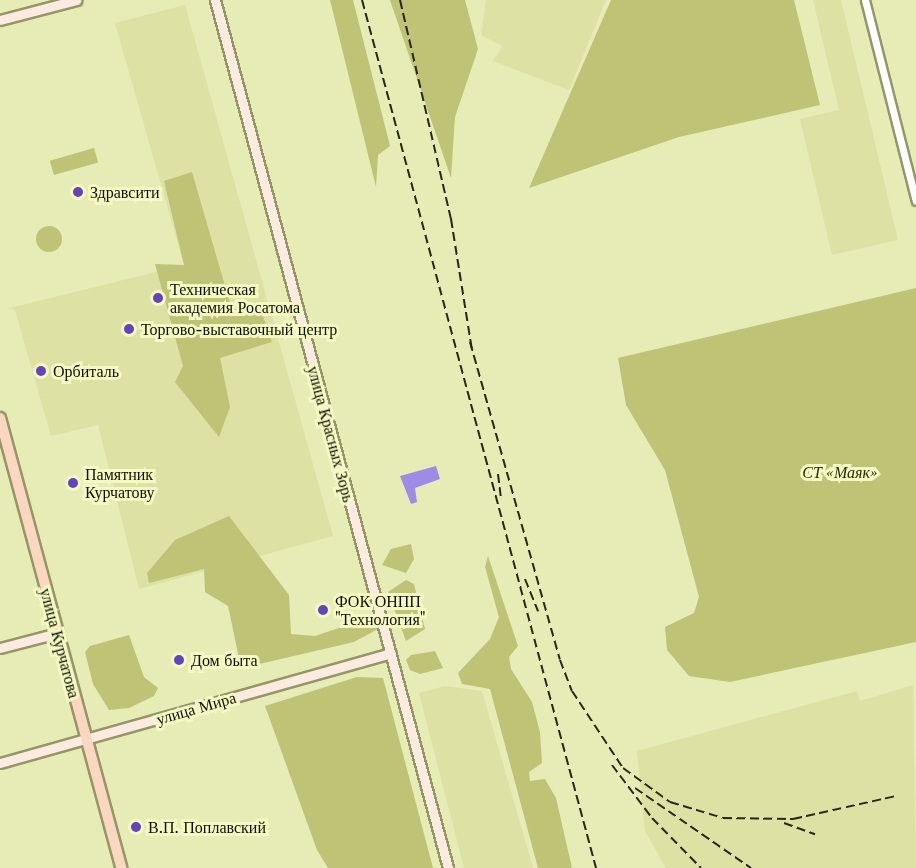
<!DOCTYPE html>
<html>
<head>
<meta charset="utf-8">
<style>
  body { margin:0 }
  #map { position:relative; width:916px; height:868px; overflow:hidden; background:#e7ebb5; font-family:"Libre Baskerville",serif }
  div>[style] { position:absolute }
  .built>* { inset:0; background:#dde1a4 }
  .green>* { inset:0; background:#bec375; transform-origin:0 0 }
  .round { border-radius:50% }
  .water>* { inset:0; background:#9c8ce5 }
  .roads { filter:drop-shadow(2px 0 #949765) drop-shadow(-2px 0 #949765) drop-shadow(0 2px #949765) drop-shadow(0 -2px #949765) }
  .street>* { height:7px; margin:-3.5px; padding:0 3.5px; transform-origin:3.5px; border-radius:3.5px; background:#fff }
  .secondary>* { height:9px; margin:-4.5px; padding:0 4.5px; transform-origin:4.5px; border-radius:4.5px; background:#fdeae0 }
  .primary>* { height:10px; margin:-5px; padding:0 5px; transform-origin:5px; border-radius:5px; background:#fbd6c0 }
  .rail>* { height:2px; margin-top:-1px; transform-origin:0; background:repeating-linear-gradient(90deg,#262714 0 9px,transparent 0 13.5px) }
  .dots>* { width:16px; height:16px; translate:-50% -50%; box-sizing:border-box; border:3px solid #f4f8c2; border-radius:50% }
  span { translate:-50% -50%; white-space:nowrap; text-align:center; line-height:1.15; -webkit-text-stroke:6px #f4f8c2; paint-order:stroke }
  .poi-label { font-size:16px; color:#101001 }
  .left { translate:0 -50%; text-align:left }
  .street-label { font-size:16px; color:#101001 }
  .park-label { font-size:16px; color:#2b2c00; font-style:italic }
</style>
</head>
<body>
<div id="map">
  <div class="built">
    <i style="clip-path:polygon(486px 0,606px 0,569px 90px,493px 61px,502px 46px,481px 35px)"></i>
    <i style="clip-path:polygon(813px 0,841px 0,898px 240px,832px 255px,800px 119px,839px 110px)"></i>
    <i style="clip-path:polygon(185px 5px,333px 536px,139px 589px,98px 425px,51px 436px,15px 310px,10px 308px,184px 265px,115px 23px)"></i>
    <i style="clip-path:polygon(913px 685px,916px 868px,666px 868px,645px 831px,637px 751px,857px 691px,860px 701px)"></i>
    <i style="clip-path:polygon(445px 686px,482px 691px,533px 868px,464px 868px,419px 693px)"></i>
  </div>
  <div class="green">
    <i style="clip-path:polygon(330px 0,353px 0,390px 146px,378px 155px,376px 187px)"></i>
    <i style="clip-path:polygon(390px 0,465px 0,478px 49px,455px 117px,451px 178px)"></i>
    <i style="clip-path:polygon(611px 0,794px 0,820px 105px,679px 137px,529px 188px)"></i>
    <i style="left:94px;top:148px;width:15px;height:46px;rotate:74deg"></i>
    <i style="clip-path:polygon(192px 172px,232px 310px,259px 305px,272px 342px,220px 358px,230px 407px,219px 437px,175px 382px,183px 366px,155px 264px,184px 265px,164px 181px)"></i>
    <i class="round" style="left:36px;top:226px;width:26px;height:26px"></i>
    <i style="clip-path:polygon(916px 288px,916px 642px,730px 682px,689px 676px,667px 650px,665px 627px,694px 613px,699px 597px,665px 470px,626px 405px,618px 358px)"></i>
    <i style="clip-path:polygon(229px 516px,289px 595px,291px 634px,315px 636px,374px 616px,378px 629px,354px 642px,251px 666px,240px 663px,228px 606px,205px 592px,204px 569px,149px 583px,147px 573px,175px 540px)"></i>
    <i style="clip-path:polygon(411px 544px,414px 559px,406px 573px,382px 565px,391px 549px)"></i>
    <i style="clip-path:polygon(488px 556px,518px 646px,509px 657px,511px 669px,532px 702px,540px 732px,542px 763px,529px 772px,530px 781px,545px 779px,556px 798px,572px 868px,538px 868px,490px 689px,462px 684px,458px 673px,490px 639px,499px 617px,485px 567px)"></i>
    <i style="clip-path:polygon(406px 580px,414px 584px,425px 629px,406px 641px,388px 592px)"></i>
    <i style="clip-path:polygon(129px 635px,144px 677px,158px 688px,154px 696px,129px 708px,109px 710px,93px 684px,85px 652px,90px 646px)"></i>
    <i style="clip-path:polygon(435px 651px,443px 668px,420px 674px,410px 670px,406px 660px,411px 655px)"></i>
    <i style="clip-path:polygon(357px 677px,383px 678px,433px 868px,328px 868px,317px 850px,265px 706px)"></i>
  </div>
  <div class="water">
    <i style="clip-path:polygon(436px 466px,440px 479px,415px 488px,417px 502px,411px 504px,400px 476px)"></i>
  </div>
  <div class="roads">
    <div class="street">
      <i style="left:865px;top:0;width:207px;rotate:75.8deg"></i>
    </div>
    <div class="secondary">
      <i style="left:215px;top:0;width:899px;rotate:74.97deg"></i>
      <i style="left:0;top:20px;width:79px;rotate:-14.7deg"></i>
      <i style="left:0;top:648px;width:59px;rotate:-14.7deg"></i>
      <i style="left:0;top:763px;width:406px;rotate:-15.7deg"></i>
    </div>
    <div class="primary">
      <i style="left:0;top:418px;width:466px;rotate:74.9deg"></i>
    </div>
  </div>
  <div class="rail">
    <i style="left:362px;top:0;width:899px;rotate:74.91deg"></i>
    <i style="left:400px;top:0;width:225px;rotate:76.9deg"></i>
    <i style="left:451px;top:219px;width:133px;rotate:80.9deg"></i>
    <i style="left:470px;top:342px;width:330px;rotate:74.2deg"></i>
    <i style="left:560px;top:660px;width:33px;rotate:69deg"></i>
    <i style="left:572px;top:691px;width:92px;rotate:56.5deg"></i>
    <i style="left:623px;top:768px;width:58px;rotate:35.9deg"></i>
    <i style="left:670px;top:802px;width:55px;rotate:16.8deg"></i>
    <i style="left:723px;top:818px;width:70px;rotate:0.8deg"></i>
    <i style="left:793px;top:819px;width:106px;rotate:-12.6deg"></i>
    <i style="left:498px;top:474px;width:26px;rotate:83deg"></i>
    <i style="left:525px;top:579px;width:35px;rotate:68deg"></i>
    <i style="left:612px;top:765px;width:66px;rotate:53deg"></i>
    <i style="left:652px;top:818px;width:70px;rotate:45.6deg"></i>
    <i style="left:635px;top:788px;width:141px;rotate:34.6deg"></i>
    <i style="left:784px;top:823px;width:33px;rotate:20deg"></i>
  </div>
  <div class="dots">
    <i style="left:78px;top:192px;background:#6443bb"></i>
    <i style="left:158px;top:298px;background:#6443bb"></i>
    <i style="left:129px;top:329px;background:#6443bb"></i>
    <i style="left:41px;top:371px;background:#6443bb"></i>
    <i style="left:73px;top:483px;background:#6443bb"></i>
    <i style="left:323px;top:610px;background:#6443bb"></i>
    <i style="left:179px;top:660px;background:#6443bb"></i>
    <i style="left:136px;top:827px;background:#6443bb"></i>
  </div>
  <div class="poi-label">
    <span class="left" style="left:90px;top:192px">Здравсити</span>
    <span class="left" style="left:170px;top:298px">Техническая<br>академия Росатома</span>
    <span class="left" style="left:141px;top:329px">Торгово-выставочный центр</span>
    <span class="left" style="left:53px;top:371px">Орбиталь</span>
    <span class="left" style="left:85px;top:483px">Памятник<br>Курчатову</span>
    <span class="left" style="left:335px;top:610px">ФОК ОНПП<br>"Технология"</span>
    <span class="left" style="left:191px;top:660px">Дом быта</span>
    <span class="left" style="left:148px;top:827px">В.П. Поплавский</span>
  </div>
  <div class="street-label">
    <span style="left:331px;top:434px;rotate:75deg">улица Красных Зорь</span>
    <span style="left:60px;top:643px;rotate:75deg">улица Курчатова</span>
    <span style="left:196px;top:708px;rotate:-16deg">улица Мира</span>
  </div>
  <div class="park-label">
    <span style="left:840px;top:472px">СТ «Маяк»</span>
  </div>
</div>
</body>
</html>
